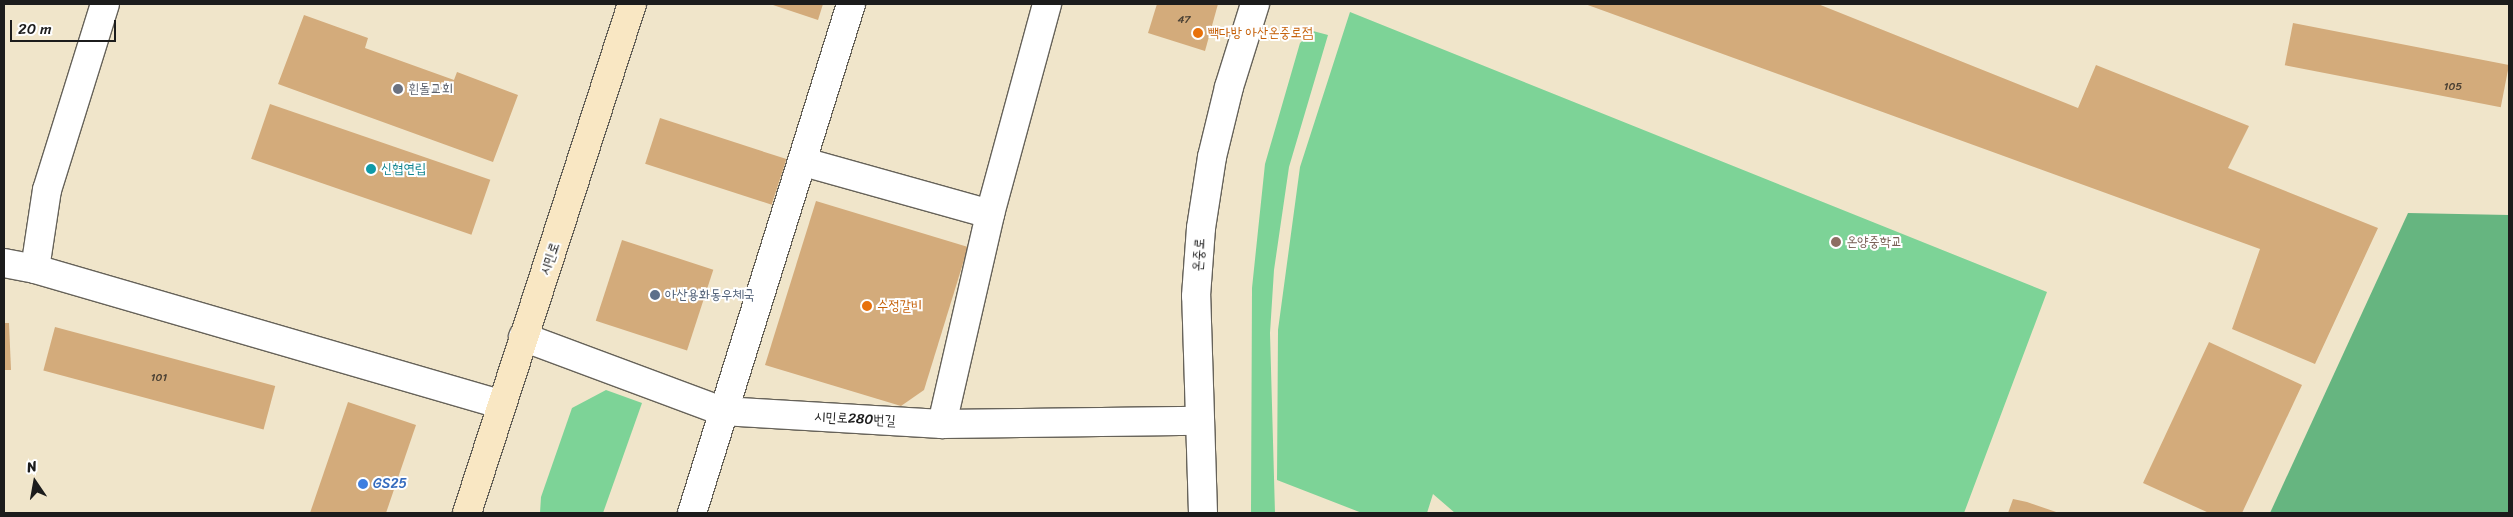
<!DOCTYPE html>
<html>
<head>
<meta charset="utf-8">
<style>
  body { margin:0 }
  #map { position:relative; width:2513px; height:517px; overflow:hidden; background:#f0e5ca; font-family:Sriracha,"Poor Story",sans-serif }
  div>[style] { position:absolute }
  .green>* { inset:0; background:#7dd397 }
  .forest>* { inset:0; background:#66b580 }
  .building>* { inset:0; background:#d3ab7b; transform-origin:0 0 }
  .roads { filter:drop-shadow(1px 0 #666259) drop-shadow(-1px 0 #666259) drop-shadow(0 1px #666259) drop-shadow(0 -1px #666259) }
  .street>* { height:28px; margin:-14px; padding:0 14px; transform-origin:14px; border-radius:14px; background:#fff }
  .secondary>* { height:28px; margin:-14px; padding:0 14px; transform-origin:14px; border-radius:14px; background:#f9e7c3 }
  .dots>* { width:14px; height:14px; translate:-50% -50%; box-sizing:border-box; border:2px solid #fff; border-radius:50% }
  span { translate:-50% -50%; white-space:nowrap; text-align:center; line-height:1.15; -webkit-text-stroke:4px #fff; paint-order:stroke }
  .number-label { font-size:11px; color:#4a4034 }
  .number-label span { -webkit-text-stroke-width:0 }
  .food-label { font-size:14px; color:#c56008 }
  .left { translate:0 -50%; text-align:left }
  .worship-label { font-size:14px; color:#5b616d }
  .culture-label { font-size:14px; color:#0d838f }
  .education-label { font-size:14px; color:#785e54 }
  .street-label { font-size:14px; color:#1c1c1c }
  .service-label { font-size:14px; color:#4e5e75 }
  .shop-label { font-size:14px; color:#366cbe }
  .frame { position:absolute; inset:0; border:5px solid #1c1c1c; pointer-events:none }
  .north { position:absolute; left:10px; top:457px; width:50px; height:50px; -webkit-text-stroke:4px #fff; paint-order:stroke; rotate:348deg; font-size:14px; font-weight:700; line-height:20px; text-align:center; color:#1c1c1c }
  .north::after { content:''; display:block; margin:auto; width:18px; height:22px; background:#1c1c1c; clip-path:polygon(50% 0,100% 100%,50% 72%,0 100%) }
  .scale { position:absolute; left:10px; top:20px; width:106px; height:22px; box-sizing:border-box; border:2px solid #1c1c1c; border-top:0; padding-left:6px; font-size:15px; line-height:18px; white-space:nowrap; color:#1c1c1c; -webkit-text-stroke:4px #fff; paint-order:stroke }
</style>
</head>
<body>
<div id="map">
  <div class="green">
    <i style="clip-path:polygon(1350px 12px,2047px 292px,1964px 513px,1455px 513px,1433px 494px,1427px 513px,1362px 513px,1277px 480px,1278px 330px,1300px 167px)"></i>
    <i style="clip-path:polygon(1313px 31px,1328px 35px,1289px 167px,1274px 270px,1270px 333px,1275px 513px,1251px 513px,1252px 288px,1265px 164px,1300px 43px)"></i>
    <i style="clip-path:polygon(606px 390px,642px 403px,603px 513px,540px 513px,541px 497px,572px 408px)"></i>
  </div>
  <div class="forest">
    <i style="clip-path:polygon(2408px 213px,2509px 215px,2509px 513px,2270px 513px)"></i>
  </div>
  <div class="building">
    <i style="clip-path:polygon(770px 4px,823px 4px,818px 20px)"></i>
    <i style="clip-path:polygon(1157px 4px,1218px 4px,1205px 51px,1148px 33px)"></i>
    <i style="clip-path:polygon(1585px 4px,1818px 4px,2078px 108px,2096px 65px,2249px 126px,2228px 168px,2378px 228px,2315px 364px,2232px 329px,2260px 249px)"></i>
    <i style="clip-path:polygon(304px 15px,368px 38px,365px 48px,454px 80px,457px 72px,518px 95px,493px 162px,278px 84px)"></i>
    <i style="left:2293px;top:23px;width:220px;height:43px;rotate:11deg"></i>
    <i style="left:270px;top:104px;width:233px;height:58px;rotate:19deg"></i>
    <i style="left:660px;top:118px;width:133px;height:48px;rotate:18deg"></i>
    <i style="clip-path:polygon(816px 201px,968px 247px,924px 390px,901px 406px,765px 365px)"></i>
    <i style="left:622px;top:240px;width:96px;height:85px;rotate:18deg"></i>
    <i style="clip-path:polygon(4px 323px,9px 323px,11px 370px,4px 370px)"></i>
    <i style="left:55px;top:327px;width:228px;height:45px;rotate:15deg"></i>
    <i style="clip-path:polygon(2209px 342px,2302px 385px,2242px 513px,2209px 513px,2143px 483px)"></i>
    <i style="clip-path:polygon(348px 402px,416px 425px,386px 513px,310px 513px)"></i>
    <i style="clip-path:polygon(2013px 499px,2027px 502px,2059px 513px,2008px 513px)"></i>
  </div>
  <div class="roads">
    <div class="street">
      <i style="left:804px;top:162px;width:193px;rotate:15.6deg"></i>
      <i style="left:4px;top:263px;width:32px;rotate:11deg"></i>
      <i style="left:35px;top:269px;width:485px;rotate:16.2deg"></i>
      <i style="left:35px;top:269px;width:80px;rotate:-81.4deg"></i>
      <i style="left:47px;top:190px;width:195px;rotate:-72.7deg"></i>
      <i style="left:523px;top:337px;width:212px;rotate:20.4deg"></i>
      <i style="left:722px;top:411px;width:220px;rotate:3.4deg"></i>
      <i style="left:942px;top:424px;width:258px;rotate:-0.7deg"></i>
      <i style="left:942px;top:424px;width:215px;rotate:-77.1deg"></i>
      <i style="left:990px;top:214px;width:218px;rotate:-74.8deg"></i>
      <i style="left:692px;top:513px;width:533px;rotate:-72.65deg"></i>
      <i style="left:1203px;top:513px;width:217px;rotate:-91.8deg"></i>
      <i style="left:1196px;top:296px;width:68px;rotate:-85.8deg"></i>
      <i style="left:1201px;top:228px;width:72px;rotate:-81.2deg"></i>
      <i style="left:1212px;top:157px;width:72px;rotate:-76.3deg"></i>
      <i style="left:1229px;top:87px;width:87px;rotate:-72.6deg"></i>
    </div>
    <div class="secondary">
      <i style="left:467px;top:513px;width:535px;rotate:-72.04deg"></i>
    </div>
  </div>
  <div class="dots">
    <i style="left:1198px;top:33px;background:#e8710a"></i>
    <i style="left:398px;top:89px;background:#6b7280"></i>
    <i style="left:371px;top:169px;background:#0f9aa8"></i>
    <i style="left:1836px;top:242px;background:#8d6e63"></i>
    <i style="left:655px;top:295px;background:#5c6f8a"></i>
    <i style="left:867px;top:306px;background:#e8710a"></i>
    <i style="left:363px;top:484px;background:#3f7fe0"></i>
  </div>
  <div class="number-label">
    <span style="left:1184px;top:20px">47</span>
    <span style="left:2453px;top:87px">105</span>
    <span style="left:159px;top:378px">101</span>
  </div>
  <div class="food-label">
    <span class="left" style="left:1208px;top:33px">빽다방 아산온중로점</span>
    <span class="left" style="left:877px;top:306px">수정갈비</span>
  </div>
  <div class="worship-label">
    <span class="left" style="left:408px;top:89px">흰돌교회</span>
  </div>
  <div class="culture-label">
    <span class="left" style="left:381px;top:169px">신협연립</span>
  </div>
  <div class="education-label">
    <span class="left" style="left:1846px;top:242px">온양중학교</span>
  </div>
  <div class="street-label">
    <span style="left:1199px;top:255px;rotate:-86deg">온중로</span>
    <span style="left:550px;top:259px;rotate:-71deg">시민로</span>
    <span style="left:855px;top:419px;rotate:3deg">시민로280번길</span>
  </div>
  <div class="service-label">
    <span class="left" style="left:665px;top:295px">아산용화동우체국</span>
  </div>
  <div class="shop-label">
    <span class="left" style="left:373px;top:484px">GS25</span>
  </div>
  <div class="frame"></div>
  <div class="north">N</div>
  <div class="scale">20 m</div>
</div>
</body>
</html>
